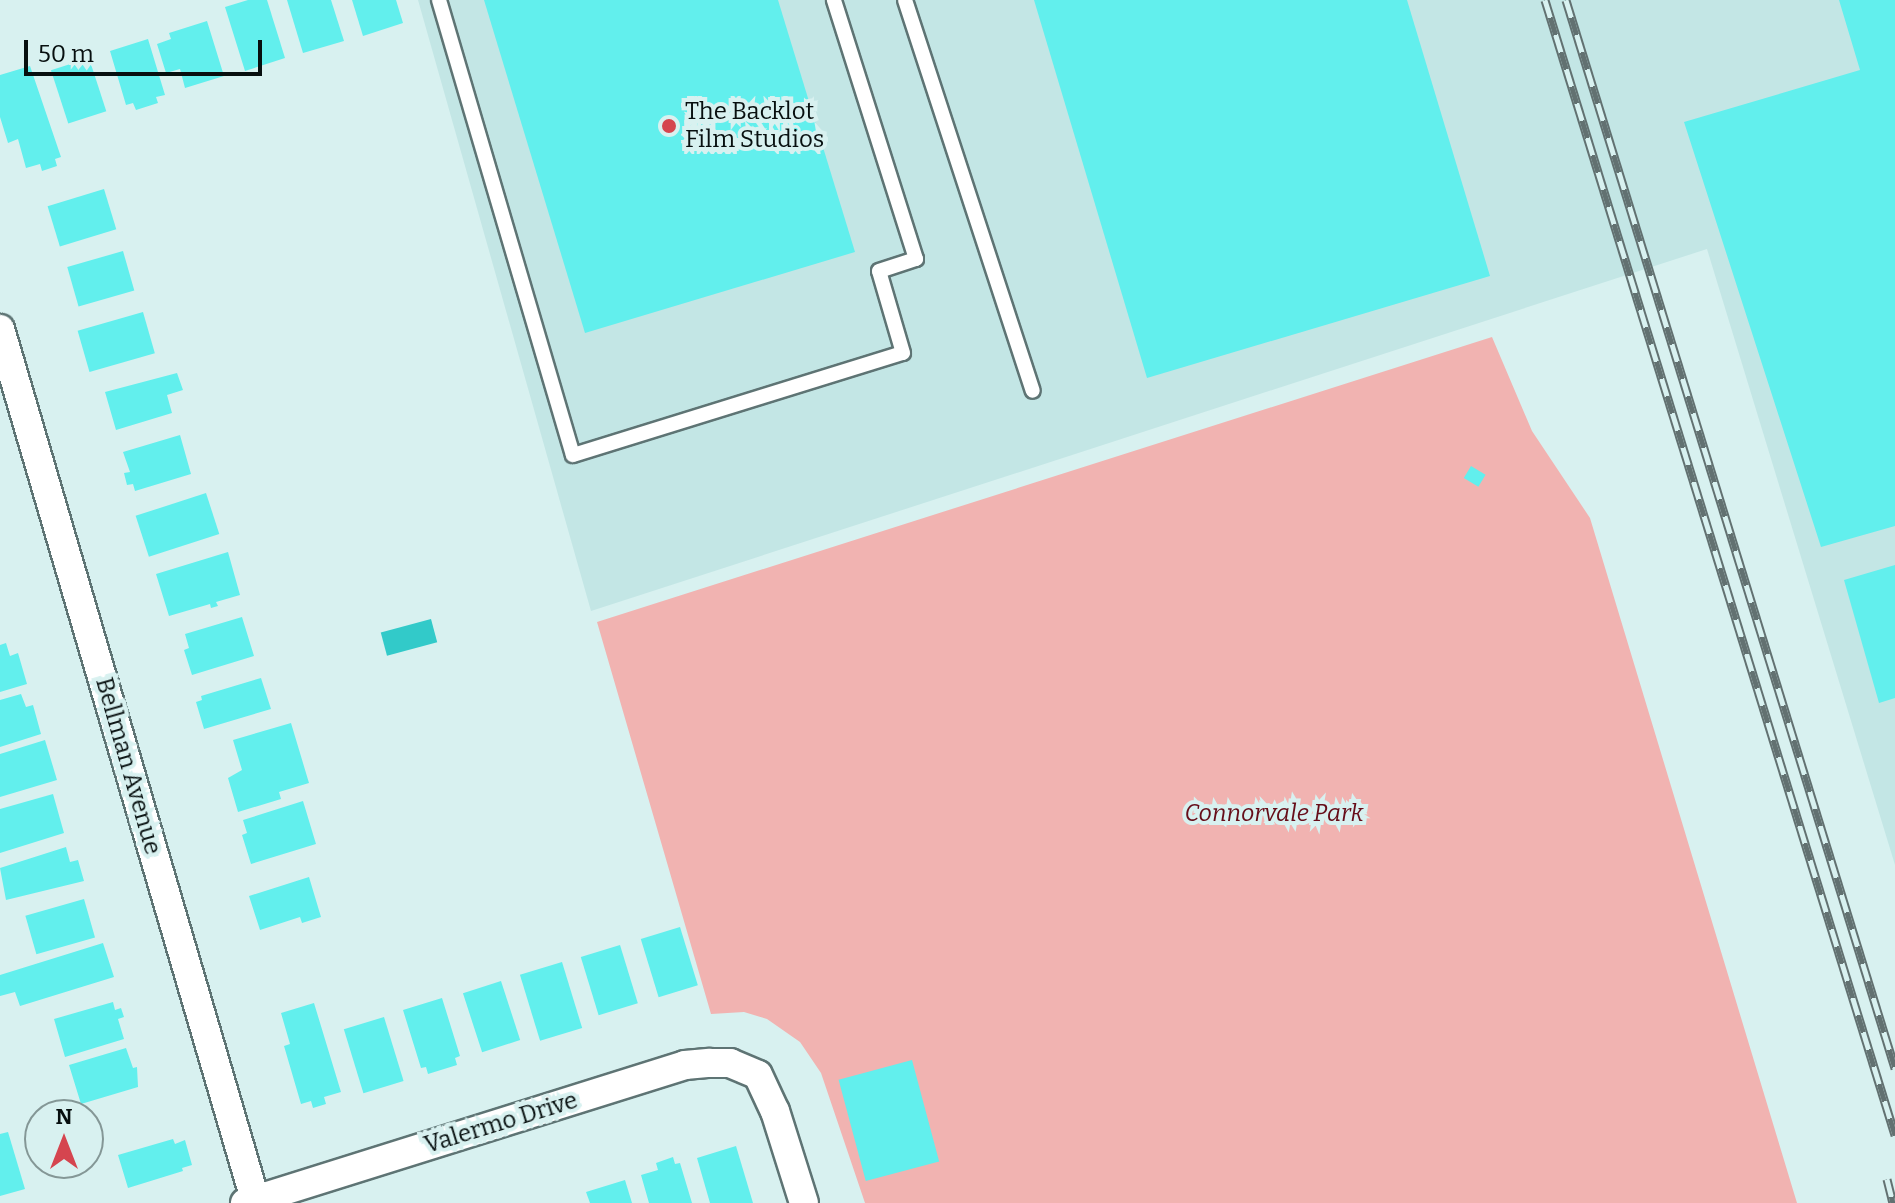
<!DOCTYPE html>
<html>
<head>
<meta charset="utf-8">
<style>
  body { margin:0 }
  #map { position:relative; width:1895px; height:1203px; overflow:hidden; background:#d8f1f0; font-family:Bitter,serif }
  div>[style] { position:absolute }
  .built>* { inset:0; background:#c3e6e5 }
  .green>* { inset:0; background:#f1b3b1 }
  .water>* { inset:0; background:#32cac9; transform-origin:0 0 }
  .building>* { inset:0; background:#62efed; transform-origin:0 0 }
  .roads { filter:drop-shadow(2px 0 #5e7474) drop-shadow(-2px 0 #5e7474) drop-shadow(0 2px #5e7474) drop-shadow(0 -2px #5e7474) }
  .lane>* { height:14px; margin:-7px; padding:0 7px; transform-origin:7px; border-radius:7px; background:#fff }
  .street>* { height:28px; margin:-14px; padding:0 14px; transform-origin:14px; border-radius:14px; background:#fff }
  .rail>* { height:9px; margin-top:-4.5px; transform-origin:0; background:repeating-linear-gradient(90deg,#d8f1f0 0 18px,#627171 0 36px); box-sizing:border-box; border-block:2px solid #627171 }
  .dots>* { width:22px; height:22px; translate:-50% -50%; box-sizing:border-box; border:4px solid #d8f1f0; border-radius:50% }
  span { translate:-50% -50%; white-space:nowrap; text-align:center; line-height:1.15; -webkit-text-stroke:8px #d8f1f0; paint-order:stroke }
  .poi-label { font-size:24px; color:#070f0f }
  .left { translate:0 -50%; text-align:left }
  .street-label { font-size:24px; color:#070f0f }
  .park-label { font-size:24px; color:#660d19; font-style:italic }
  .north { position:absolute; left:24px; top:1099px; width:80px; height:80px; box-sizing:border-box; background:#d8f1f0; border:2px solid #849796; border-radius:50%; rotate:0deg; font-size:22px; font-weight:700; line-height:32px; text-align:center; color:#070f0f }
  .north::after { content:''; display:block; margin:auto; width:28px; height:36px; background:#d5454f; clip-path:polygon(50% 0,100% 100%,50% 72%,0 100%) }
  .scale { position:absolute; left:24px; top:40px; width:238px; height:36px; box-sizing:border-box; border:4px solid #070f0f; border-top:0; padding-left:10px; font-size:24px; line-height:28px; white-space:nowrap; color:#070f0f; -webkit-text-stroke:6px #d8f1f0; paint-order:stroke }
</style>
</head>
<body>
<div id="map">
  <div class="built">
    <i style="clip-path:polygon(418px 0,1895px 0,1895px 865px,1707px 249px,591px 611px)"></i>
  </div>
  <div class="green">
    <i style="clip-path:polygon(1492px 337px,1532px 431px,1590px 518px,1797px 1203px,865px 1203px,821px 1073px,800px 1042px,767px 1019px,744px 1012px,711px 1014px,597px 622px)"></i>
  </div>
  <div class="water">
    <i style="left:431px;top:619px;width:24px;height:52px;rotate:75deg"></i>
  </div>
  <div class="building">
    <i style="clip-path:polygon(248px 0,267px 0,285px 58px,245px 71px,225px 7px)"></i>
    <i style="clip-path:polygon(287px 0,331px 0,344px 41px,303px 53px)"></i>
    <i style="clip-path:polygon(352px 0,396px 0,403px 23px,363px 36px)"></i>
    <i style="clip-path:polygon(484px 0,778px 0,855px 252px,585px 333px)"></i>
    <i style="clip-path:polygon(1034px 0,1407px 0,1490px 276px,1147px 378px)"></i>
    <i style="clip-path:polygon(1839px 0,1895px 0,1895px 526px,1821px 547px,1684px 122px,1860px 70px)"></i>
    <i style="clip-path:polygon(207px 21px,224px 76px,185px 88px,180px 69px,166px 73px,157px 44px,171px 39px,169px 33px)"></i>
    <i style="clip-path:polygon(148px 39px,165px 95px,156px 97px,158px 103px,136px 110px,133px 103px,126px 105px,110px 51px)"></i>
    <i style="left:89px;top:58px;width:56px;height:40px;rotate:72deg"></i>
    <i style="clip-path:polygon(30px 66px,61px 157px,55px 159px,57px 166px,42px 171px,40px 164px,26px 168px,18px 139px,8px 143px,0 117px,0 75px)"></i>
    <i style="left:104px;top:189px;width:42px;height:59px;rotate:73deg"></i>
    <i style="left:123px;top:251px;width:41px;height:58px;rotate:74deg"></i>
    <i style="left:143px;top:312px;width:43px;height:68px;rotate:74deg"></i>
    <i style="clip-path:polygon(177px 373px,183px 390px,167px 395px,172px 413px,116px 430px,105px 392px)"></i>
    <i style="clip-path:polygon(180px 435px,191px 474px,135px 491px,133px 484px,127px 485px,124px 473px,130px 472px,123px 452px)"></i>
    <i style="left:1471px;top:466px;width:17px;height:14px;rotate:31deg"></i>
    <i style="left:206px;top:493px;width:43px;height:74px;rotate:72deg"></i>
    <i style="clip-path:polygon(228px 552px,240px 595px,216px 602px,218px 606px,211px 608px,210px 604px,169px 616px,156px 574px)"></i>
    <i style="clip-path:polygon(1895px 565px,1895px 698px,1879px 703px,1844px 580px)"></i>
    <i style="clip-path:polygon(242px 617px,254px 656px,192px 675px,184px 650px,189px 648px,185px 634px)"></i>
    <i style="clip-path:polygon(6px 643px,10px 656px,18px 653px,27px 684px,0 692px,0 645px)"></i>
    <i style="clip-path:polygon(261px 678px,271px 709px,204px 729px,196px 702px,202px 700px,201px 696px)"></i>
    <i style="clip-path:polygon(21px 694px,26px 707px,33px 705px,41px 734px,0 747px,0 700px)"></i>
    <i style="clip-path:polygon(291px 723px,309px 783px,279px 792px,281px 799px,238px 812px,228px 778px,242px 770px,233px 740px)"></i>
    <i style="clip-path:polygon(45px 740px,57px 780px,0 797px,0 754px)"></i>
    <i style="clip-path:polygon(53px 794px,64px 833px,0 853px,0 809px)"></i>
    <i style="clip-path:polygon(303px 801px,316px 844px,251px 864px,242px 835px,247px 833px,243px 820px)"></i>
    <i style="clip-path:polygon(66px 847px,70px 862px,78px 860px,84px 881px,6px 900px,0 868px)"></i>
    <i style="clip-path:polygon(309px 877px,321px 917px,302px 923px,300px 917px,260px 930px,249px 896px)"></i>
    <i style="left:84px;top:899px;width:40px;height:61px;rotate:74deg"></i>
    <i style="left:680px;top:927px;width:61px;height:41px;rotate:73deg"></i>
    <i style="clip-path:polygon(103px 943px,114px 977px,20px 1006px,15px 992px,0 996px,0 975px)"></i>
    <i style="left:620px;top:945px;width:61px;height:41px;rotate:73deg"></i>
    <i style="left:562px;top:962px;width:69px;height:44px;rotate:73deg"></i>
    <i style="left:501px;top:981px;width:62px;height:40px;rotate:72deg"></i>
    <i style="clip-path:polygon(442px 998px,460px 1056px,455px 1058px,457px 1065px,428px 1074px,426px 1067px,421px 1068px,403px 1010px)"></i>
    <i style="clip-path:polygon(113px 1002px,115px 1010px,121px 1008px,124px 1017px,118px 1019px,124px 1039px,65px 1057px,54px 1019px)"></i>
    <i style="clip-path:polygon(314px 1003px,341px 1092px,324px 1097px,326px 1104px,313px 1108px,311px 1101px,301px 1104px,284px 1046px,290px 1044px,281px 1013px)"></i>
    <i style="left:384px;top:1017px;width:67px;height:42px;rotate:73deg"></i>
    <i style="clip-path:polygon(126px 1048px,133px 1068px,137px 1067px,138px 1087px,81px 1104px,69px 1065px)"></i>
    <i style="left:912px;top:1060px;width:105px;height:76px;rotate:75deg"></i>
    <i style="clip-path:polygon(8px 1132px,25px 1189px,0 1196px,0 1134px)"></i>
    <i style="clip-path:polygon(173px 1139px,175px 1144px,185px 1140px,192px 1165px,182px 1168px,183px 1171px,128px 1188px,118px 1155px)"></i>
    <i style="clip-path:polygon(736px 1146px,753px 1203px,710px 1203px,697px 1158px)"></i>
    <i style="clip-path:polygon(673px 1157px,675px 1164px,680px 1163px,692px 1203px,649px 1203px,641px 1175px,658px 1170px,656px 1163px)"></i>
    <i style="clip-path:polygon(625px 1180px,632px 1203px,590px 1203px,586px 1192px)"></i>
  </div>
  <div class="roads">
    <div class="lane">
      <i style="left:439px;top:0;width:474px;rotate:73.6deg"></i>
      <i style="left:573px;top:455px;width:345px;rotate:-17.2deg"></i>
      <i style="left:903px;top:353px;width:85px;rotate:-106.3deg"></i>
      <i style="left:879px;top:271px;width:39px;rotate:-18deg"></i>
      <i style="left:916px;top:259px;width:272px;rotate:-107.6deg"></i>
      <i style="left:905px;top:0;width:411px;rotate:71.9deg"></i>
    </div>
    <div class="street">
      <i style="left:0;top:329px;width:911px;rotate:73.67deg"></i>
      <i style="left:245px;top:1203px;width:461px;rotate:-17.4deg"></i>
      <i style="left:685px;top:1065px;width:25px;rotate:-5deg"></i>
      <i style="left:710px;top:1063px;width:20px"></i>
      <i style="left:730px;top:1063px;width:30px;rotate:23deg"></i>
      <i style="left:758px;top:1075px;width:40px;rotate:65deg"></i>
      <i style="left:775px;top:1111px;width:96px;rotate:72.5deg"></i>
    </div>
  </div>
  <div class="rail">
    <i style="left:1545px;top:0;width:1188px;rotate:72.86deg"></i>
    <i style="left:1566px;top:0;width:1118px;rotate:72.88deg"></i>
    <i style="left:1887px;top:1179px;width:25px;rotate:76deg"></i>
  </div>
  <div class="dots">
    <i style="left:669px;top:126px;background:#d5454f"></i>
  </div>
  <div class="poi-label">
    <span class="left" style="left:685px;top:126px">The Backlot<br>Film Studios</span>
  </div>
  <div class="street-label">
    <span style="left:128px;top:766px;rotate:74deg">Bellman Avenue</span>
    <span style="left:501px;top:1123px;rotate:-17deg">Valermo Drive</span>
  </div>
  <div class="park-label">
    <span style="left:1274px;top:814px">Connorvale Park</span>
  </div>
  <div class="north">N</div>
  <div class="scale">50 m</div>
</div>
</body>
</html>
